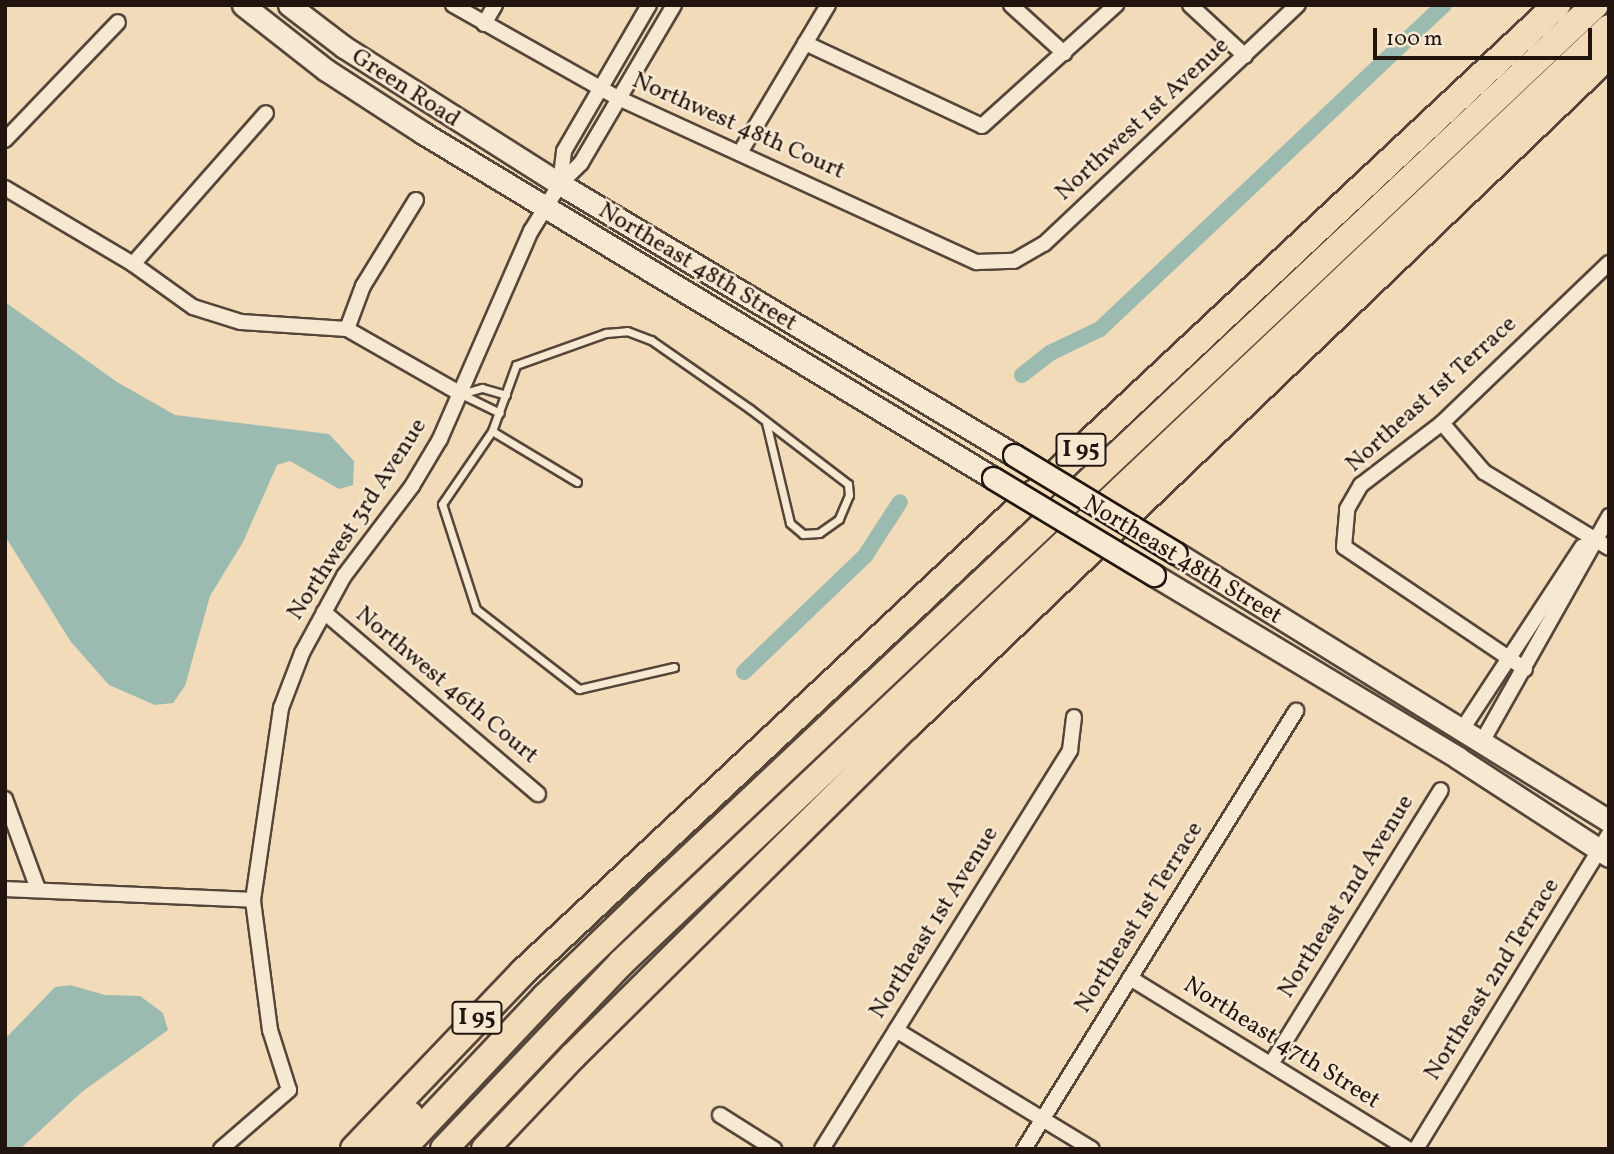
<!DOCTYPE html>
<html>
<head>
<meta charset="utf-8">
<style>
  body { margin:0 }
  #map { position:relative; width:1614px; height:1154px; overflow:hidden; background:#f2dbb9; font-family:Vollkorn,serif }
  div>[style] { position:absolute }
  .water>* { inset:0; background:#9bbbb1 }
  .canal>* { height:16px; margin:-8px; padding:0 8px; transform-origin:8px; border-radius:8px; background:#9bbbb1 }
  .roads { filter:drop-shadow(2px 0 #56463a) drop-shadow(-2px 0 #56463a) drop-shadow(0 2px #56463a) drop-shadow(0 -2px #56463a) }
  .lane>* { height:7px; margin:-3.5px; padding:0 3.5px; transform-origin:3.5px; border-radius:3.5px; background:#f7e8d2 }
  .street>* { height:14px; margin:-7px; padding:0 7px; transform-origin:7px; border-radius:7px; background:#f7e8d2 }
  .secondary>* { height:21px; margin:-10.5px; padding:0 10.5px; transform-origin:10.5px; border-radius:10.5px; background:#f7e8d2 }
  .highway>* { height:26px; margin:-13px; padding:0 13px; transform-origin:13px; border-radius:13px; background:#f2dbb9 }
  .bridges { filter:drop-shadow(2px 0 #22150f) drop-shadow(-2px 0 #22150f) drop-shadow(0 2px #22150f) drop-shadow(0 -2px #22150f) }
  .secondary-bridge>* { height:21px; margin:-10.5px; padding:0 10.5px; transform-origin:10.5px; border-radius:10.5px; background:#f7e8d2 }
  span { translate:-50% -50%; white-space:nowrap; text-align:center; line-height:1.15; -webkit-text-stroke:5px #f7e8d2; paint-order:stroke }
  .shield-label span { padding:2px 5px; background:#f7e8d2; border:2px solid; border-radius:5px; -webkit-text-stroke-width:0 }
  .shield-label { font-size:23px; color:#22150f; font-weight:700 }
  .street-label { font-size:24px; color:#22150f }
  .frame { position:absolute; inset:0; border:7px solid #22150f; pointer-events:none }
  .scale { position:absolute; left:1373px; top:28px; width:219px; height:32px; box-sizing:border-box; border:4px solid #22150f; border-top:0; padding-left:9px; font-size:21px; line-height:24px; white-space:nowrap; color:#22150f; -webkit-text-stroke:5px #f7e8d2; paint-order:stroke }
</style>
</head>
<body>
<div id="map">
  <div class="water">
    <i style="clip-path:polygon(5px 302px,117px 382px,175px 415px,329px 434px,354px 461px,353px 485px,339px 489px,290px 461px,277px 465px,243px 542px,210px 596px,185px 686px,173px 703px,155px 705px,109px 685px,71px 642px,5px 536px)"></i>
    <i style="clip-path:polygon(70px 985px,105px 995px,140px 996px,163px 1013px,168px 1030px,83px 1091px,20px 1149px,5px 1149px,5px 1039px,55px 987px)"></i>
  </div>
  <div class="canal">
    <i style="left:1022px;top:375px;width:36px;rotate:-38deg"></i>
    <i style="left:1050px;top:353px;width:55px;rotate:-25.6deg"></i>
    <i style="left:1100px;top:329px;width:473px;rotate:-43.3deg"></i>
    <i style="left:744px;top:672px;width:168px;rotate:-43.8deg"></i>
    <i style="left:865px;top:556px;width:64px;rotate:-57.1deg"></i>
  </div>
  <div class="roads">
    <div class="lane">
      <i style="left:461px;top:394px;width:22px;rotate:-16deg"></i>
      <i style="left:482px;top:388px;width:25px;rotate:16deg"></i>
      <i style="left:461px;top:394px;width:43px;rotate:26deg"></i>
      <i style="left:492px;top:431px;width:99px;rotate:31deg"></i>
      <i style="left:674px;top:667px;width:98px;rotate:167deg"></i>
      <i style="left:579px;top:689px;width:130px;rotate:-142.2deg"></i>
      <i style="left:476px;top:609px;width:110px;rotate:-107.9deg"></i>
      <i style="left:442px;top:504px;width:88px;rotate:-55.6deg"></i>
      <i style="left:492px;top:431px;width:70px;rotate:-70deg"></i>
      <i style="left:516px;top:365px;width:96px;rotate:-19.6deg"></i>
      <i style="left:606px;top:333px;width:21px;rotate:-5deg"></i>
      <i style="left:627px;top:331px;width:26px;rotate:21deg"></i>
      <i style="left:651px;top:340px;width:121px;rotate:34.9deg"></i>
      <i style="left:750px;top:409px;width:123px;rotate:37.4deg"></i>
      <i style="left:848px;top:484px;width:11px;rotate:85deg"></i>
      <i style="left:849px;top:495px;width:26px;rotate:113deg"></i>
      <i style="left:839px;top:519px;width:24px;rotate:145deg"></i>
      <i style="left:819px;top:533px;width:16px;rotate:176deg"></i>
      <i style="left:803px;top:534px;width:17px;rotate:-140deg"></i>
      <i style="left:790px;top:523px;width:104px;rotate:-103.4deg"></i>
    </div>
    <div class="street">
      <i style="left:453px;top:5px;width:187px;rotate:29.4deg"></i>
      <i style="left:616px;top:97px;width:397px;rotate:24.6deg"></i>
      <i style="left:977px;top:262px;width:37px;rotate:-2deg"></i>
      <i style="left:1014px;top:261px;width:34px;rotate:-30deg"></i>
      <i style="left:1044px;top:244px;width:349px;rotate:-43.3deg"></i>
      <i style="left:1011px;top:5px;width:72px;rotate:42.2deg"></i>
      <i style="left:1190px;top:5px;width:75px;rotate:42.8deg"></i>
      <i style="left:484px;top:24px;width:22px;rotate:-60deg"></i>
      <i style="left:805px;top:43px;width:195px;rotate:25.1deg"></i>
      <i style="left:982px;top:126px;width:181px;rotate:-42.1deg"></i>
      <i style="left:5px;top:140px;width:163px;rotate:-46.2deg"></i>
      <i style="left:741px;top:151px;width:170px;rotate:-59.2deg"></i>
      <i style="left:560px;top:184px;width:33px;rotate:-83deg"></i>
      <i style="left:564px;top:151px;width:169px;rotate:-59.8deg"></i>
      <i style="left:5px;top:188px;width:149px;rotate:30.7deg"></i>
      <i style="left:133px;top:264px;width:74px;rotate:35.6deg"></i>
      <i style="left:193px;top:307px;width:50px;rotate:17.4deg"></i>
      <i style="left:241px;top:322px;width:106px;rotate:3.8deg"></i>
      <i style="left:347px;top:329px;width:131px;rotate:29.7deg"></i>
      <i style="left:133px;top:264px;width:201px;rotate:-48.6deg"></i>
      <i style="left:347px;top:329px;width:46px;rotate:-69.6deg"></i>
      <i style="left:363px;top:286px;width:101px;rotate:-58.4deg"></i>
      <i style="left:1442px;top:423px;width:65px;rotate:49.4deg"></i>
      <i style="left:1484px;top:472px;width:146px;rotate:31.3deg"></i>
      <i style="left:324px;top:612px;width:281px;rotate:40.4deg"></i>
      <i style="left:1525px;top:669px;width:218px;rotate:-146deg"></i>
      <i style="left:1344px;top:547px;width:38px;rotate:-85deg"></i>
      <i style="left:1347px;top:509px;width:28px;rotate:-60deg"></i>
      <i style="left:1361px;top:485px;width:102px;rotate:-37.4deg"></i>
      <i style="left:1442px;top:423px;width:231px;rotate:-43.8deg"></i>
      <i style="left:1463px;top:728px;width:217px;rotate:-56.7deg"></i>
      <i style="left:1483px;top:740px;width:257px;rotate:-60.6deg"></i>
      <i style="left:5px;top:799px;width:96px;rotate:69.9deg"></i>
      <i style="left:5px;top:889px;width:248px;rotate:2.5deg"></i>
      <i style="left:1130px;top:978px;width:326px;rotate:31.6deg"></i>
      <i style="left:896px;top:1030px;width:229px;rotate:31.3deg"></i>
      <i style="left:1271px;top:1064px;width:322px;rotate:-58.2deg"></i>
      <i style="left:720px;top:1115px;width:64px;rotate:32.2deg"></i>
      <i style="left:221px;top:1149px;width:90px;rotate:-40.9deg"></i>
      <i style="left:289px;top:1090px;width:63px;rotate:-107.6deg"></i>
      <i style="left:270px;top:1030px;width:131px;rotate:-97.5deg"></i>
      <i style="left:253px;top:900px;width:194px;rotate:-81.7deg"></i>
      <i style="left:281px;top:708px;width:59px;rotate:-69.1deg"></i>
      <i style="left:302px;top:653px;width:88px;rotate:-61.4deg"></i>
      <i style="left:344px;top:576px;width:113px;rotate:-52.9deg"></i>
      <i style="left:412px;top:486px;width:55px;rotate:-59.2deg"></i>
      <i style="left:440px;top:439px;width:227px;rotate:-66.4deg"></i>
      <i style="left:531px;top:231px;width:55px;rotate:-58.3deg"></i>
      <i style="left:560px;top:184px;width:30px;rotate:-45deg"></i>
      <i style="left:581px;top:163px;width:183px;rotate:-59.5deg"></i>
      <i style="left:822px;top:1149px;width:470px;rotate:-58.1deg"></i>
      <i style="left:1070px;top:750px;width:33px;rotate:-83deg"></i>
      <i style="left:1024px;top:1149px;width:516px;rotate:-58.16deg"></i>
      <i style="left:1416px;top:1149px;width:369px;rotate:-58.5deg"></i>
    </div>
    <div class="secondary">
      <i style="left:243px;top:5px;width:105px;rotate:38.1deg"></i>
      <i style="left:326px;top:70px;width:116px;rotate:33deg"></i>
      <i style="left:423px;top:133px;width:666px;rotate:31.18deg"></i>
      <i style="left:289px;top:5px;width:69px;rotate:37.4deg"></i>
      <i style="left:344px;top:47px;width:256px;rotate:32.4deg"></i>
      <i style="left:560px;top:184px;width:529px;rotate:30.83deg"></i>
      <i style="left:1176px;top:553px;width:509px;rotate:31.75deg"></i>
      <i style="left:1154px;top:575px;width:355px;rotate:31deg"></i>
      <i style="left:1458px;top:758px;width:180px;rotate:33deg"></i>
    </div>
    <div class="highway">
      <i style="left:354px;top:1149px;width:243px;rotate:-46.3deg"></i>
      <i style="left:522px;top:973px;width:1417px;rotate:-43.08deg"></i>
      <i style="left:379px;top:1149px;width:46px;rotate:-47.6deg"></i>
      <i style="left:402px;top:1149px;width:209px;rotate:-46.7deg"></i>
      <i style="left:545px;top:997px;width:158px;rotate:-44deg"></i>
      <i style="left:659px;top:887px;width:1286px;rotate:-43.3deg"></i>
      <i style="left:444px;top:1149px;width:257px;rotate:-46.4deg"></i>
      <i style="left:621px;top:963px;width:1360px;rotate:-43.42deg"></i>
      <i style="left:485px;top:1149px;width:128px;rotate:-46.6deg"></i>
      <i style="left:573px;top:1056px;width:470px;rotate:-44.7deg"></i>
      <i style="left:907px;top:726px;width:971px;rotate:-43.71deg"></i>
    </div>
  </div>
  <div class="bridges">
    <div class="secondary-bridge">
      <i style="left:1014px;top:455px;width:189px;rotate:31.2deg"></i>
      <i style="left:993px;top:478px;width:188px;rotate:31.1deg"></i>
    </div>
  </div>
  <div class="shield-label">
    <span style="left:1081px;top:450px">I 95</span>
    <span style="left:477px;top:1018px">I 95</span>
  </div>
  <div class="street-label">
    <span style="left:405px;top:89px;rotate:33deg">Green Road</span>
    <span style="left:1143px;top:120px;rotate:-43deg">Northwest 1st Avenue</span>
    <span style="left:738px;top:127px;rotate:24deg">Northwest 48th Court</span>
    <span style="left:697px;top:268px;rotate:31deg">Northeast 48th Street</span>
    <span style="left:1432px;top:395px;rotate:-42deg">Northeast 1st Terrace</span>
    <span style="left:358px;top:520px;rotate:-57deg">Northwest 3rd Avenue</span>
    <span style="left:1182px;top:561px;rotate:31deg">Northeast 48th Street</span>
    <span style="left:446px;top:686px;rotate:40deg">Northwest 46th Court</span>
    <span style="left:1347px;top:897px;rotate:-58deg">Northeast 2nd Avenue</span>
    <span style="left:1140px;top:918px;rotate:-58deg">Northeast 1st Terrace</span>
    <span style="left:935px;top:923px;rotate:-58deg">Northeast 1st Avenue</span>
    <span style="left:1493px;top:980px;rotate:-58deg">Northeast 2nd Terrace</span>
    <span style="left:1281px;top:1044px;rotate:32deg">Northeast 47th Street</span>
  </div>
  <div class="frame"></div>
  <div class="scale">100 m</div>
</div>
</body>
</html>
